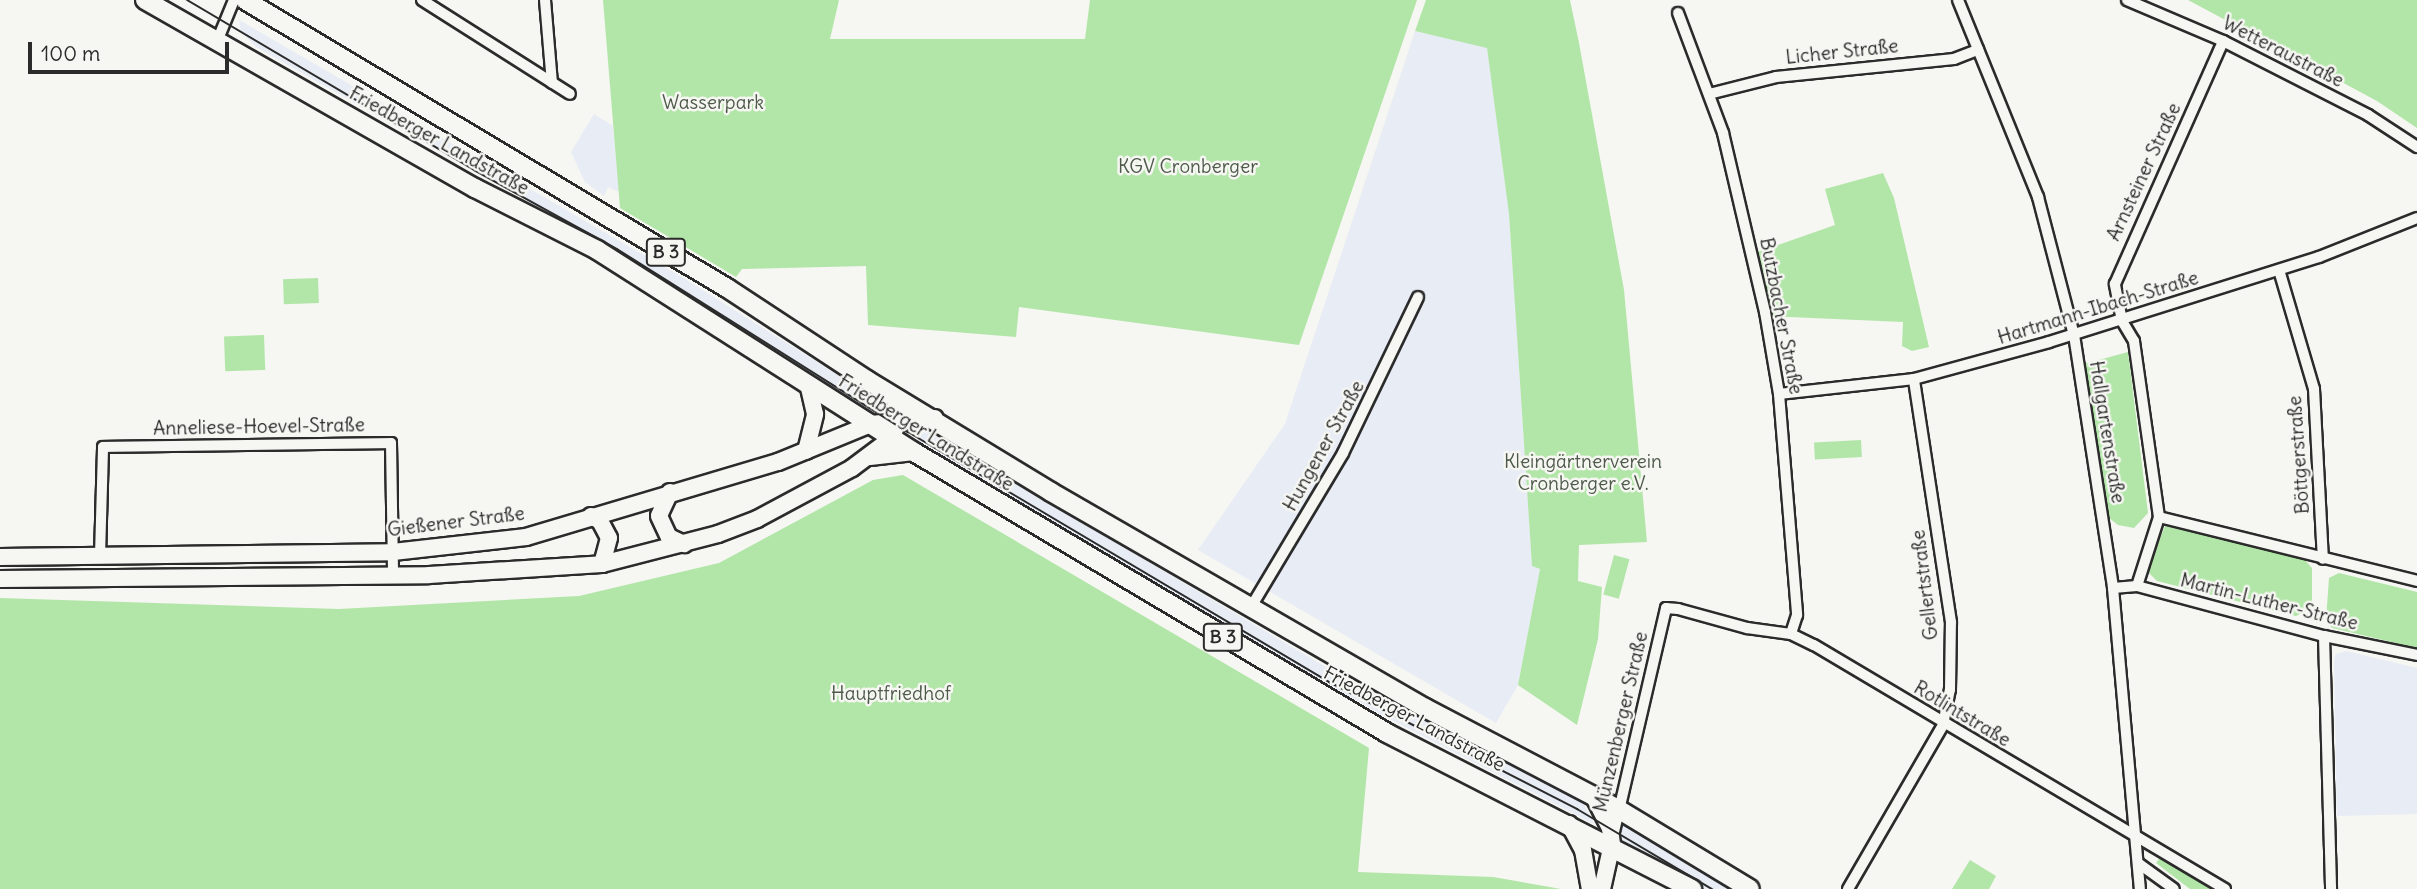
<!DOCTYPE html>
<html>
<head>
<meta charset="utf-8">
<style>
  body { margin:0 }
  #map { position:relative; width:2417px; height:889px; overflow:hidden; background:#f6f6f2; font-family:Delius,sans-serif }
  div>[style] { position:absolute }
  .built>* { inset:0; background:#e7ecf5 }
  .green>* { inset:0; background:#b2e6a8; transform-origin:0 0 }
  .roads { filter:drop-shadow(2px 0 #2b2b2b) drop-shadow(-2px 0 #2b2b2b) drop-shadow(0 2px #2b2b2b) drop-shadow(0 -2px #2b2b2b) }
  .street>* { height:10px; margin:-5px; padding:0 5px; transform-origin:5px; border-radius:5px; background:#f6f6f2 }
  .secondary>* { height:16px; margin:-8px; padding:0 8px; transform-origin:8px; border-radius:8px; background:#f6f6f2 }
  .primary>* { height:18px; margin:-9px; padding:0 9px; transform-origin:9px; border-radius:9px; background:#f6f6f2 }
  .tram>* { height:2px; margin:-1px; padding:0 1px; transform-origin:1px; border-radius:1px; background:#2b2b2b }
  span { translate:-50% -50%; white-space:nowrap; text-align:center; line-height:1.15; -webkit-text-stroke:5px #f6f6f2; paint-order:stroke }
  .shield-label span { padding:2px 5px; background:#f6f6f2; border:2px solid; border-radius:5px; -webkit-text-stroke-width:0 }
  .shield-label { font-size:18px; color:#2b2b2b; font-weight:700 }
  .street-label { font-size:19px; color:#2b2b2b }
  .park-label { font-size:19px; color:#4d5a4a }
  .scale { position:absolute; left:28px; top:42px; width:201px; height:32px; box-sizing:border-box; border:4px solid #2b2b2b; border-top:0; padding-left:9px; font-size:21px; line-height:24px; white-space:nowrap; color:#2b2b2b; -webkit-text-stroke:5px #f6f6f2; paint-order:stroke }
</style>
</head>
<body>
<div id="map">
  <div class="built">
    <i style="clip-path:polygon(239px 20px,685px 279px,888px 407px,887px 411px,876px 414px,579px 230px,256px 47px,241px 32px)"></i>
    <i style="clip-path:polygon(1415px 31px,1487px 47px,1509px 214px,1532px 566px,1540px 569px,1518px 685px,1496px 723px,1198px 550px,1285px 424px)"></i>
    <i style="clip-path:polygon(594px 114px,613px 126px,619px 192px,608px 187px,604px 196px,585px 182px,571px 152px)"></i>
    <i style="clip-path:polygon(925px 430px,1348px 680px,1581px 799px,1594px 824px,1382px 715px,1207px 614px,918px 440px)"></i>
    <i style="clip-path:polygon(2346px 651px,2417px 668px,2417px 814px,2337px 816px,2334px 661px,2336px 654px)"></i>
    <i style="clip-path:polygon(1622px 824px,1731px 889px,1703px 889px,1621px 839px)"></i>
  </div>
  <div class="green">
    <i style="clip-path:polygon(603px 0,839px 0,830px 39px,1085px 39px,1090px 0,1417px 0,1299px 345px,1019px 307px,1016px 337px,868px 325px,866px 266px,742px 269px,736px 277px,620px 208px)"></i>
    <i style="clip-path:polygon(1426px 0,1570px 0,1579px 43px,1624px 290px,1647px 542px,1579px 545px,1578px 581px,1602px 587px,1598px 639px,1577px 725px,1518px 685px,1540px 569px,1532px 566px,1509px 214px,1487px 48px,1415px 31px)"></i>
    <i style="clip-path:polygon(2188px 0,2417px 0,2417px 128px,2377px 101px)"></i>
    <i style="clip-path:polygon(1883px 173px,1894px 198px,1929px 347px,1912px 351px,1902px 346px,1903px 322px,1765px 316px,1752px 254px,1835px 225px,1825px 189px)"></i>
    <i style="left:318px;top:278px;width:25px;height:35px;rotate:88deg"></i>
    <i style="left:264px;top:335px;width:35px;height:40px;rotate:88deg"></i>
    <i style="clip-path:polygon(2128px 352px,2148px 513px,2134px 528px,2118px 525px,2104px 514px,2084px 364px)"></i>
    <i style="left:1861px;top:440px;width:17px;height:47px;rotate:87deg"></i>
    <i style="clip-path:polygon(903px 475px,1369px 748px,1358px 872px,1493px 877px,1561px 889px,0 889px,0 598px,339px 609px,579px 596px,719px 563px,873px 480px)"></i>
    <i style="clip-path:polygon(2165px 526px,2303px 558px,2312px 568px,2312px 608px,2296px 616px,2157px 581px,2147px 571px)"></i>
    <i style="left:1614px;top:555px;width:16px;height:41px;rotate:15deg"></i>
    <i style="clip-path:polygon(2339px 573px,2417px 592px,2417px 648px,2332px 628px,2326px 620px,2329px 578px)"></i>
    <i style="clip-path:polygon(2162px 855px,2218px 889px,2190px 889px,2156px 863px)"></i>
    <i style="clip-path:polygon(1970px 860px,1996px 876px,1989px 889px,1952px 889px)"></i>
  </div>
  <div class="roads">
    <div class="street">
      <i style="left:422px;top:0;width:175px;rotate:32.4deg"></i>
      <i style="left:545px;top:0;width:83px;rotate:85.2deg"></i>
      <i style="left:1958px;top:0;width:213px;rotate:67.9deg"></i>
      <i style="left:2038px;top:197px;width:143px;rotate:75.4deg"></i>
      <i style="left:2074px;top:335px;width:256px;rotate:81.2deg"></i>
      <i style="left:2113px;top:588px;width:302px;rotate:84.9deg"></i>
      <i style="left:2127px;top:0;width:104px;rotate:23.1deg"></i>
      <i style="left:2223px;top:41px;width:163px;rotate:27deg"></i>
      <i style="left:2368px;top:115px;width:59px;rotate:33.1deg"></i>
      <i style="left:1678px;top:13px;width:128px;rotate:69.4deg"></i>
      <i style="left:1723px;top:133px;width:184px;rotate:76.8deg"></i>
      <i style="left:1765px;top:312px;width:83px;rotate:80.3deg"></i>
      <i style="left:1779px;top:394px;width:222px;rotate:85.3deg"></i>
      <i style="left:1797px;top:615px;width:20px;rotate:108deg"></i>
      <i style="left:218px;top:39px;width:42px;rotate:-67.7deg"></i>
      <i style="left:1709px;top:94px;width:69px;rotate:-14.2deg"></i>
      <i style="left:1776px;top:77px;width:179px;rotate:-5.8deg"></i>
      <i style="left:1954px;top:59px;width:26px;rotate:-21deg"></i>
      <i style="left:2279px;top:270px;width:124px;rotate:73.6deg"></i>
      <i style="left:2314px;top:389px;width:170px;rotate:87deg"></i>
      <i style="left:1779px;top:394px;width:136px;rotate:-6.3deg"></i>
      <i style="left:1914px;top:379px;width:140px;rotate:-15.3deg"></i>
      <i style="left:2049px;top:342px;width:283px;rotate:-17.5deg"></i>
      <i style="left:2319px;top:257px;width:105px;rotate:-21.7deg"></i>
      <i style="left:2159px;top:517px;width:266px;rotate:13.9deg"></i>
      <i style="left:100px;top:556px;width:109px;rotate:-88.4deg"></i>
      <i style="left:103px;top:447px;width:288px;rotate:-0.8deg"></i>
      <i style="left:391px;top:443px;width:133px;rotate:89.1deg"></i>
      <i style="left:2137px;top:586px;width:72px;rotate:-72.3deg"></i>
      <i style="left:2159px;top:517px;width:178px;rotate:-98.1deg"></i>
      <i style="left:2134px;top:341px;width:23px;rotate:-121deg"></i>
      <i style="left:2122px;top:321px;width:38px;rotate:-101deg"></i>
      <i style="left:2115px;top:284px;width:266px;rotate:-66deg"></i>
      <i style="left:2113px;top:588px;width:24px;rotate:-5deg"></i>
      <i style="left:2137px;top:586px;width:194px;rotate:15deg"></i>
      <i style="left:2324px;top:636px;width:95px;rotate:11.5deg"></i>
      <i style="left:1251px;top:607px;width:179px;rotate:-59.1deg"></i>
      <i style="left:1343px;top:453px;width:173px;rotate:-64.3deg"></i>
      <i style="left:2324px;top:636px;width:253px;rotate:88.4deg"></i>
      <i style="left:1613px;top:836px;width:234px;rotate:-76.9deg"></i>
      <i style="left:1666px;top:608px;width:12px;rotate:5deg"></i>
      <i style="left:1678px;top:609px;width:72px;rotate:15.4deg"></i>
      <i style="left:1747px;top:628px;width:44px;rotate:7.8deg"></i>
      <i style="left:1791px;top:634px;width:25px;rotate:26deg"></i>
      <i style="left:1814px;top:645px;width:478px;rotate:30.7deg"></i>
      <i style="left:2138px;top:863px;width:44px;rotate:35.8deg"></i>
      <i style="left:1848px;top:889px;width:190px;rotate:-59.9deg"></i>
      <i style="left:1943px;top:725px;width:36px;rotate:-79deg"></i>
      <i style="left:1950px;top:690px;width:68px;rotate:-89.2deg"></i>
      <i style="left:1951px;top:622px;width:246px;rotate:-98.7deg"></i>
    </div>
    <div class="secondary">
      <i style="left:806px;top:451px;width:38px;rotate:-76deg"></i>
      <i style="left:815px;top:414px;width:31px;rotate:-103deg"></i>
      <i style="left:870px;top:457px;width:44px;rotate:-6.5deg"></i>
      <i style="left:670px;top:492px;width:26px;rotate:115deg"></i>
      <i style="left:659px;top:516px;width:23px;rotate:65deg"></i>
      <i style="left:669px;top:537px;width:17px;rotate:25deg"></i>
      <i style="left:591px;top:516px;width:10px;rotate:29deg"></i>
      <i style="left:600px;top:521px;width:19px;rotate:62deg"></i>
      <i style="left:609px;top:538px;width:27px;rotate:105deg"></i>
      <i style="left:0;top:557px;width:393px;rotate:-0.7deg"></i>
      <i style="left:393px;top:552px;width:134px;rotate:-6.4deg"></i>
      <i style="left:526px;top:537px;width:263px;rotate:-16.6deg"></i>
      <i style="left:778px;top:462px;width:100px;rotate:-22.2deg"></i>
      <i style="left:871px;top:424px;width:64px;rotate:-5.4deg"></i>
      <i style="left:0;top:579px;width:429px;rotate:-0.5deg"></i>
      <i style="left:429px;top:575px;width:173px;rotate:-3.6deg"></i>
      <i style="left:602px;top:564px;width:120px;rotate:-14.5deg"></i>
      <i style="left:718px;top:534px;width:42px;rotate:-21deg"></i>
      <i style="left:757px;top:519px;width:108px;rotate:-28.2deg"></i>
      <i style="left:852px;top:468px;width:50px;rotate:-36.9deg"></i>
      <i style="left:892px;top:438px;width:18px;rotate:-71deg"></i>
      <i style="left:898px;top:421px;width:24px;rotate:-97deg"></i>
      <i style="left:1593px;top:795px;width:37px;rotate:63deg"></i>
      <i style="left:1610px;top:828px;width:16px;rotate:83deg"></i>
      <i style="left:1612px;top:844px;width:46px;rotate:102.5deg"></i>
      <i style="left:1569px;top:824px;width:30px;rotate:62deg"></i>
      <i style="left:1583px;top:850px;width:40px;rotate:80deg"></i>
    </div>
    <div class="primary">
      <i style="left:145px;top:0;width:380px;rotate:29.7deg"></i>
      <i style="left:475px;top:188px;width:137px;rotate:26.9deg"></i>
      <i style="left:597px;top:250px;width:376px;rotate:32.5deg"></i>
      <i style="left:914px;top:452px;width:550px;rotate:30.71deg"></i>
      <i style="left:1387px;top:733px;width:343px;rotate:27.1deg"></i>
      <i style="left:245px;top:0;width:561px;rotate:30.86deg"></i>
      <i style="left:727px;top:288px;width:168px;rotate:33.3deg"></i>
      <i style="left:867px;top:380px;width:215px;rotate:31.3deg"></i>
      <i style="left:1051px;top:492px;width:432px;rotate:30deg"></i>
      <i style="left:1425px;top:708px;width:218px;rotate:27.6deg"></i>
      <i style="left:1618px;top:809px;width:154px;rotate:31.2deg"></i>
    </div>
  </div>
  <div class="tram">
    <i style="left:187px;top:0;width:334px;rotate:30.6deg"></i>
    <i style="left:474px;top:170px;width:163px;rotate:28.9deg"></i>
    <i style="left:617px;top:249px;width:344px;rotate:32.2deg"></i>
    <i style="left:908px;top:432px;width:490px;rotate:30.7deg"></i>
    <i style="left:1329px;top:682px;width:279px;rotate:27.1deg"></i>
    <i style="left:1577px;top:809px;width:157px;rotate:30.7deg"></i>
  </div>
  <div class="shield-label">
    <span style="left:666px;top:252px">B 3</span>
    <span style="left:1223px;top:637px">B 3</span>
  </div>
  <div class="street-label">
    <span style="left:1842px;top:52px;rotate:-6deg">Licher Straße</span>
    <span style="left:2283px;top:52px;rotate:27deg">Wetteraustraße</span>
    <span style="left:439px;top:141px;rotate:29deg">Friedberger Landstraße</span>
    <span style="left:2144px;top:172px;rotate:-65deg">Arnsteiner Straße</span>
    <span style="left:2098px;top:308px;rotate:-17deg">Hartmann-Ibach-Straße</span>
    <span style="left:1781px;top:316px;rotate:79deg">Butzbacher Straße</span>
    <span style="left:259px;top:427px;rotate:-1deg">Anneliese-Hoevel-Straße</span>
    <span style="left:2107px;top:432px;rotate:81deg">Hallgartenstraße</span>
    <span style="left:926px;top:433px;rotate:32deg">Friedberger Landstraße</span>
    <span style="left:1324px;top:446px;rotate:-61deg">Hungener Straße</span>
    <span style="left:2299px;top:455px;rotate:-94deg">Böttgerstraße</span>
    <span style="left:456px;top:522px;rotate:-7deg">Gießener Straße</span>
    <span style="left:1925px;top:585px;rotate:-97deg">Gellertstraße</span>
    <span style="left:2269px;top:602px;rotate:14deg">Martin-Luther-Straße</span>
    <span style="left:1962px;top:714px;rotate:31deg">Rotlintstraße</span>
    <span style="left:1414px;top:719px;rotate:28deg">Friedberger Landstraße</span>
    <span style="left:1621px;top:722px;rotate:-77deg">Münzenberger Straße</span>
  </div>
  <div class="park-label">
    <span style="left:713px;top:103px">Wasserpark</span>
    <span style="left:1188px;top:167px">KGV Cronberger</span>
    <span style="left:1583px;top:473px">Kleingärtnerverein<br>Cronberger e.V.</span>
    <span style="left:891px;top:694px">Hauptfriedhof</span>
  </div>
  <div class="scale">100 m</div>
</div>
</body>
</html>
